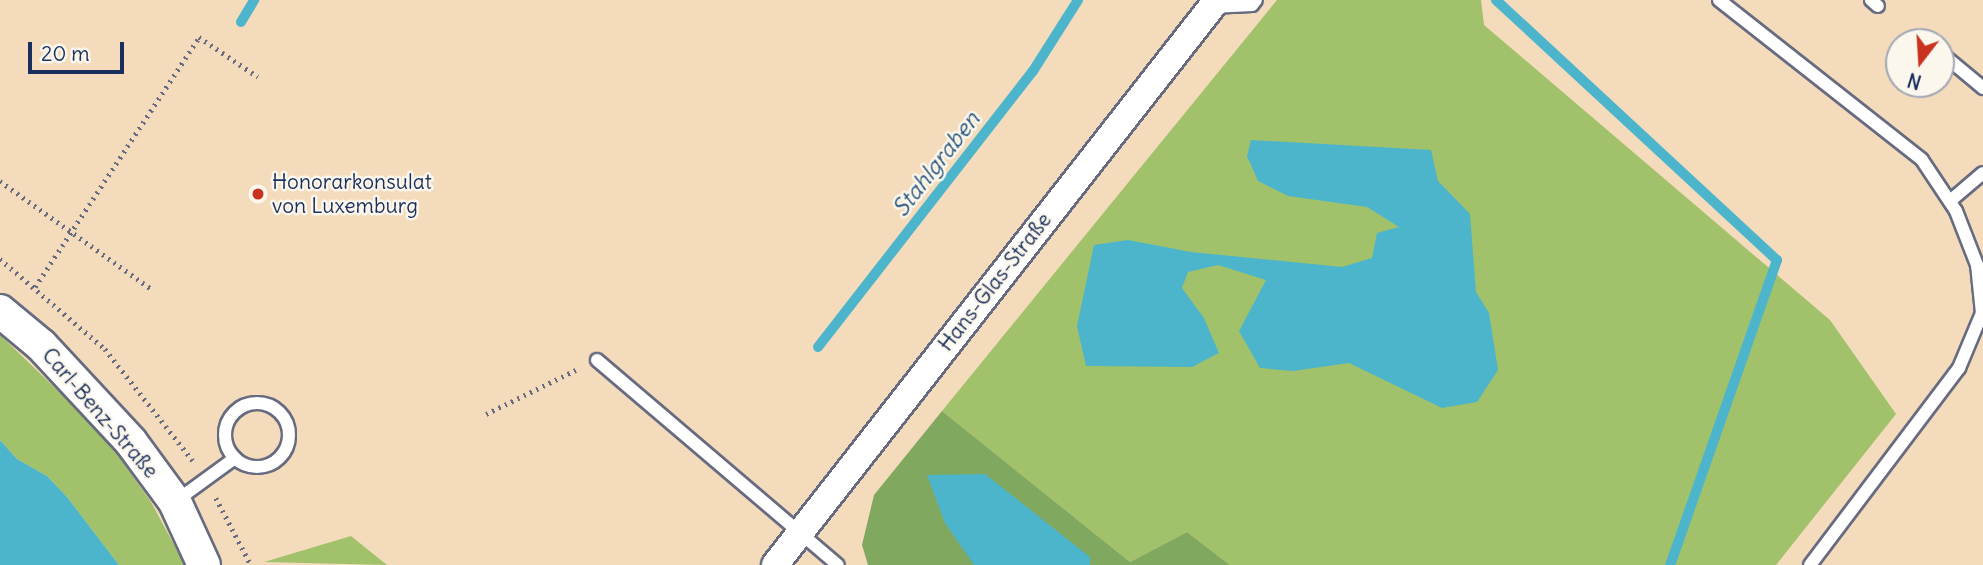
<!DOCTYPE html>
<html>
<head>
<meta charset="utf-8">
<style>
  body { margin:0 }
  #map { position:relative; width:1983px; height:565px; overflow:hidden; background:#f3dbbc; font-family:Delius,sans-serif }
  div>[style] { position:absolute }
  .green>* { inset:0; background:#a1c26a }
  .forest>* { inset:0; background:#80a85e }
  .water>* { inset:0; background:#4cb5cb }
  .stream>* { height:10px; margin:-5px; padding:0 5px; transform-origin:5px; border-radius:5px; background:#4cb5cb }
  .path>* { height:4.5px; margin-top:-2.25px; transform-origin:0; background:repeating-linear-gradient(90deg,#676b7f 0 2px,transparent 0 7px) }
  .roads { filter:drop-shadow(2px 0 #676b7f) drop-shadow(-2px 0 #676b7f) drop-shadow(0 2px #676b7f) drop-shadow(0 -2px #676b7f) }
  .service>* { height:12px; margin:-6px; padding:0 6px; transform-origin:6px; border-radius:6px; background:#fff }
  .service>.ring { margin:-6px; padding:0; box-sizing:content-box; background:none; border:12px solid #fff; border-radius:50% }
  .minor>* { height:26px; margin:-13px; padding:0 13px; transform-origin:13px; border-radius:13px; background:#fff }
  .tertiary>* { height:32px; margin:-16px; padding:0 16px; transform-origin:16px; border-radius:16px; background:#fff }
  .dots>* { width:19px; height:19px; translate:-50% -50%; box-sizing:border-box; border:4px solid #fbf7ec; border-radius:50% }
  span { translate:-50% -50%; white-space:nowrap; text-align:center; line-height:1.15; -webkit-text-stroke:5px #fbf7ec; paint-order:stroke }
  .poi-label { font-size:21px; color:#1b2f5e }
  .left { translate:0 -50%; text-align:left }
  .street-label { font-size:21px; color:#1b2f5e }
  .water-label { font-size:23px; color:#2a577f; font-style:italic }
  .north { position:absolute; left:1885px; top:28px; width:70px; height:70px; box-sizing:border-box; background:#fbf7ec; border:2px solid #a1a7b3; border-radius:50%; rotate:197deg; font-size:19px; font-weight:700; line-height:28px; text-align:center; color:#1b2f5e }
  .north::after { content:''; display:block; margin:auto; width:24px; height:32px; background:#c8321e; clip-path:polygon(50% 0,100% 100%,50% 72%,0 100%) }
  .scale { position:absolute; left:28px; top:42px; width:96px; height:32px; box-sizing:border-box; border:4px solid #1b2f5e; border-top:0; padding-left:9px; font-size:21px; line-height:24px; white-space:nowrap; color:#1b2f5e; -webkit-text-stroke:5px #fbf7ec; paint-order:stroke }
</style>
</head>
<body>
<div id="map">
  <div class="green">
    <i style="clip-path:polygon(1277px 0,1481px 0,1484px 25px,1830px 320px,1896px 414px,1776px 565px,1230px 565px,1187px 532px,1130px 562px,942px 411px)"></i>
    <i style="clip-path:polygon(0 335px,102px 433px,151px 502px,185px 565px,119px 565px,67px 497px,47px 476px,17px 459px,0 440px)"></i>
    <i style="clip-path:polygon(351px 536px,387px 565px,264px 562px)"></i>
  </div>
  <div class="forest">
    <i style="clip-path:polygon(942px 411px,1130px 562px,1187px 532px,1230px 565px,868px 565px,862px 545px,874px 495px)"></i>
  </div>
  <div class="water">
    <i style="clip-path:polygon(1251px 140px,1431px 150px,1438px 181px,1470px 214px,1476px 292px,1489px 313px,1498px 370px,1477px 402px,1442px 408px,1349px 363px,1293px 371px,1260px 368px,1239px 331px,1266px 280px,1218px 265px,1188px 272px,1182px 288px,1204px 318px,1219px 353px,1192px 367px,1086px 366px,1077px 326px,1094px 245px,1128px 240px,1191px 252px,1342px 267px,1372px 258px,1377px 233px,1399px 227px,1367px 207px,1288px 196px,1258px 181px,1247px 156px)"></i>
    <i style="clip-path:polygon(0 440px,17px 459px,47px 476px,67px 497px,119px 565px,0 565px)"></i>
    <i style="clip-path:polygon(985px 474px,1090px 557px,1090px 565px,974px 565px,945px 523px,927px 475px)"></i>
  </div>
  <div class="stream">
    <i style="left:1496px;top:0;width:383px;rotate:42.8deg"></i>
    <i style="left:1777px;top:260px;width:323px;rotate:109.3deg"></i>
    <i style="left:241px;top:22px;width:26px;rotate:-59deg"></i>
    <i style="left:818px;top:347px;width:350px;rotate:-52.1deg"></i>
    <i style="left:1033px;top:71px;width:84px;rotate:-57.6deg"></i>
  </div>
  <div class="path">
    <i style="left:0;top:181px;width:188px;rotate:35.5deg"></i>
    <i style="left:0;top:259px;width:138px;rotate:40.6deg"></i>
    <i style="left:105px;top:349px;width:142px;rotate:51.8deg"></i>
    <i style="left:35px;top:287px;width:299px;rotate:-56.7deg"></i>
    <i style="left:199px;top:37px;width:71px;rotate:34.1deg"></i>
    <i style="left:486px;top:414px;width:102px;rotate:-26.1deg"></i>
    <i style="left:216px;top:498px;width:76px;rotate:62.4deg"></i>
  </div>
  <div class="roads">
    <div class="service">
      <i style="left:1719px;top:0;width:258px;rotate:38.2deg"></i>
      <i style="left:1922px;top:160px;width:61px;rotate:56.3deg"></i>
      <i style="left:1956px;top:211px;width:58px;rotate:68.7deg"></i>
      <i style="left:1977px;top:265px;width:48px;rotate:84.1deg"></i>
      <i style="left:1982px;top:313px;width:60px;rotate:112.7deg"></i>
      <i style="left:1959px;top:368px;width:247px;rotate:127.1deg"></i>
      <i style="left:1871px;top:0;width:9px;rotate:41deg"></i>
      <i style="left:1212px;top:7px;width:40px;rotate:-2.9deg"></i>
      <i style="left:1252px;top:5px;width:6px;rotate:-51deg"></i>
      <i style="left:1922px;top:37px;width:8px;rotate:40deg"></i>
      <i style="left:1941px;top:53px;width:55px;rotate:39.8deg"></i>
      <i style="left:1950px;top:201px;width:43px;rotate:-40.3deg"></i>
      <i style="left:597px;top:360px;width:316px;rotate:40.4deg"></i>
      <i class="ring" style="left:225px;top:403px;width:52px;height:52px"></i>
      <i style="left:176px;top:501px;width:73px;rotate:-36.1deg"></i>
    </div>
    <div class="minor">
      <i style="left:775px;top:565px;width:717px;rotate:-51.96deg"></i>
    </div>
    <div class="tertiary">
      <i style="left:0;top:311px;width:53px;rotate:39.7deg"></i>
      <i style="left:41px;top:345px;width:132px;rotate:47.1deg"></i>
      <i style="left:131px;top:442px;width:74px;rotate:53.7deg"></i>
      <i style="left:175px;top:502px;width:69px;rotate:65.3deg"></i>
    </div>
  </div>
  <div class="dots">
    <i style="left:258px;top:194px;background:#c8321e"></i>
  </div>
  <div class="poi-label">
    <span class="left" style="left:272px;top:194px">Honorarkonsulat<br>von Luxemburg</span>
  </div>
  <div class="street-label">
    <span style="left:995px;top:282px;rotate:-52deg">Hans-Glas-Straße</span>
    <span style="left:100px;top:413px;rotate:49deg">Carl-Benz-Straße</span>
  </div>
  <div class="water-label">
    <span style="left:936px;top:164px;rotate:-52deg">Stahlgraben</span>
  </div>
  <div class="north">N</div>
  <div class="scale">20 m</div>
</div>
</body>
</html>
